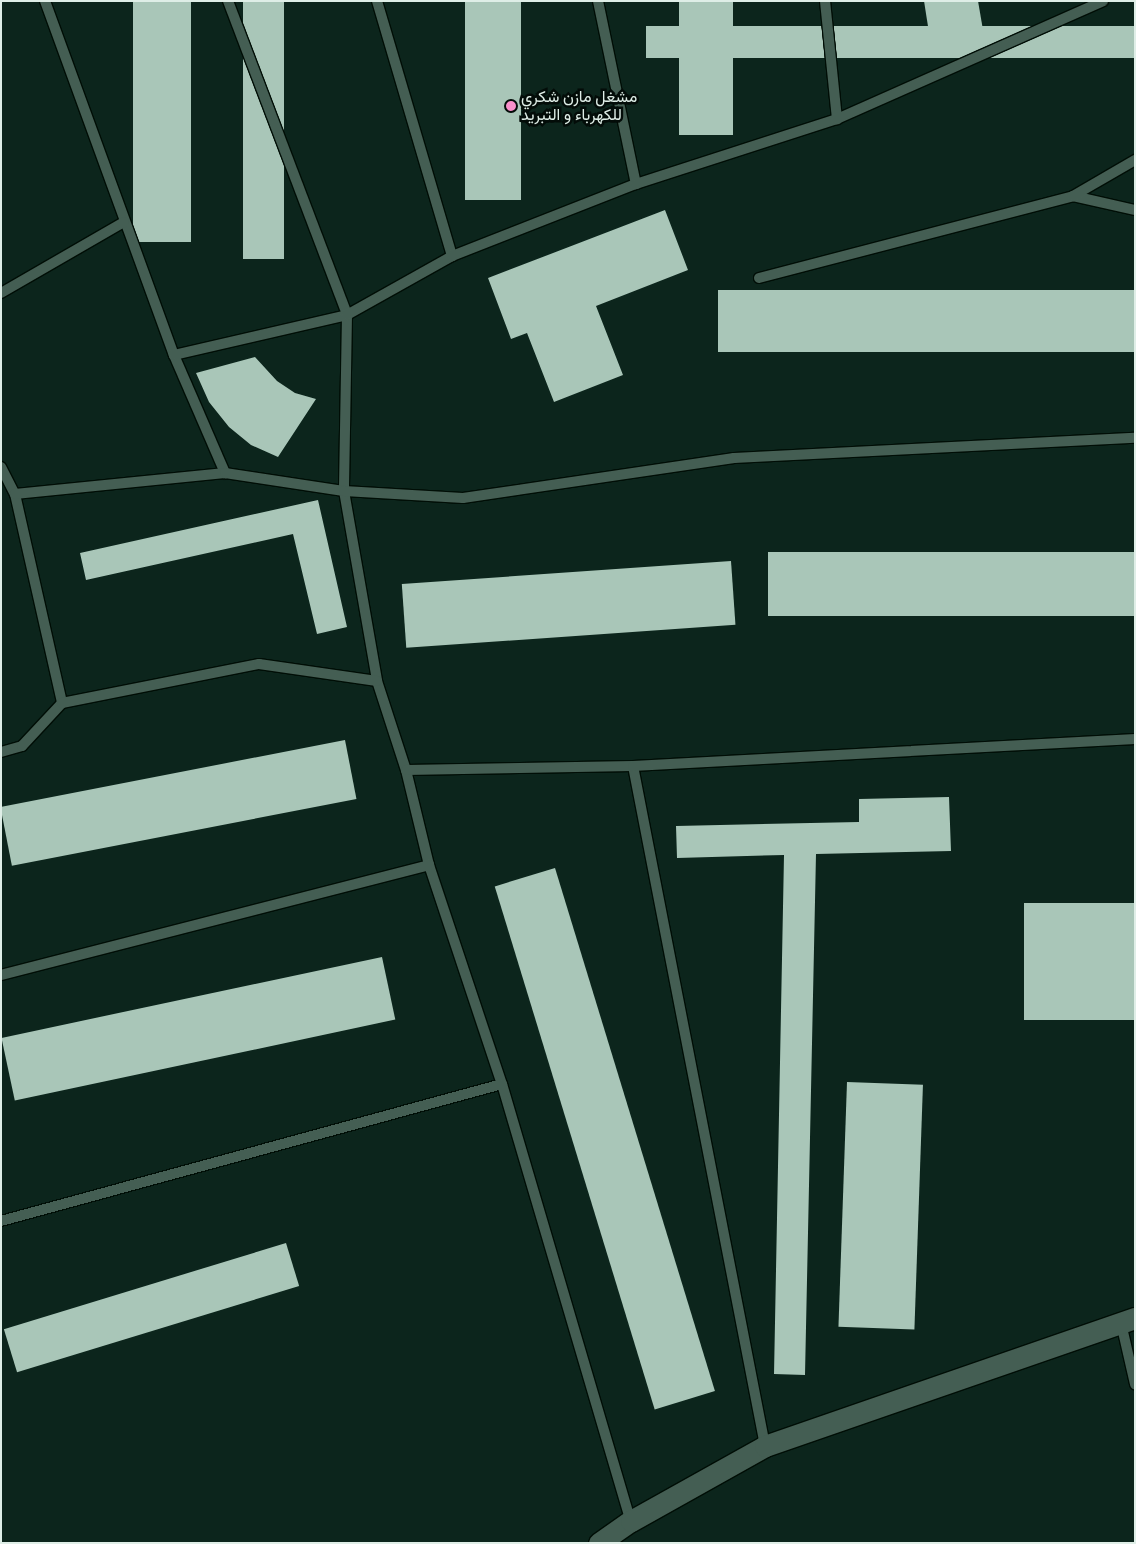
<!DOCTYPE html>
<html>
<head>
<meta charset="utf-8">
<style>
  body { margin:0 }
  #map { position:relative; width:1136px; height:1544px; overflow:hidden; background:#0c251c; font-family:"Fira Sans Condensed",Vazirmatn,sans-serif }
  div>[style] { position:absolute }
  .building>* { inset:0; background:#a9c6b8; transform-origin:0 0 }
  .roads { filter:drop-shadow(1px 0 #000e06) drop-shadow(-1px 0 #000e06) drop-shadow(0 1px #000e06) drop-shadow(0 -1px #000e06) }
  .service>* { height:10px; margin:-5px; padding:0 5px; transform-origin:5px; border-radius:5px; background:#445e53 }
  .minor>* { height:21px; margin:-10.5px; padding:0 10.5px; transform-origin:10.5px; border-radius:10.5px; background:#445e53 }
  .dots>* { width:14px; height:14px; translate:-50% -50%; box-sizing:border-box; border:2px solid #030c08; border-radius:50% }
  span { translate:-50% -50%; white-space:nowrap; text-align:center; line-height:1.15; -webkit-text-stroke:5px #030c08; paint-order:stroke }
  .poi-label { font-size:16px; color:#dfeee7 }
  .left { translate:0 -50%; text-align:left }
  .frame { position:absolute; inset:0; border:2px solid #dfeee7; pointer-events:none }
</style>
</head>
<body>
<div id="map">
  <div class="building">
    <i style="left:133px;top:1px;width:58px;height:241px"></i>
    <i style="left:243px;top:1px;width:41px;height:258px"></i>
    <i style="left:465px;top:1px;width:56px;height:199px"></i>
    <i style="left:679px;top:1px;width:54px;height:134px"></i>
    <i style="clip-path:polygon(924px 1px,978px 1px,983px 30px,930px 39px)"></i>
    <i style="left:1135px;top:26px;width:32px;height:489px;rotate:90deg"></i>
    <i style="clip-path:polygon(665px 210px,688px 270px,596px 306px,623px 375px,554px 402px,527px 333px,511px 339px,488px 278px)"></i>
    <i style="left:1135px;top:290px;width:62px;height:417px;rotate:90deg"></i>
    <i style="clip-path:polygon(255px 357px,277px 381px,295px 393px,316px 399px,278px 457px,251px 445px,229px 427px,209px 402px,196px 373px)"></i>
    <i style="clip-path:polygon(318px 500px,347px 627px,317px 634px,293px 534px,86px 580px,80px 553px)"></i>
    <i style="left:1135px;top:552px;width:64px;height:367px;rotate:90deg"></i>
    <i style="left:731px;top:561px;width:64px;height:330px;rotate:86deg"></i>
    <i style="left:345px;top:740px;width:60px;height:351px;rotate:79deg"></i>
    <i style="clip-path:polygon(949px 797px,951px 851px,816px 854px,805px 1375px,774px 1374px,784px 855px,677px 858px,676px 826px,859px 822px,859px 799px)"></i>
    <i style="left:555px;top:868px;width:547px;height:63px;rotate:73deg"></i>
    <i style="left:1135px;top:903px;width:117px;height:111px;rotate:90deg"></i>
    <i style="left:382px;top:957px;width:64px;height:389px;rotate:78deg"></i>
    <i style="left:847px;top:1082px;width:76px;height:245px;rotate:2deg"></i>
    <i style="left:286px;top:1243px;width:45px;height:295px;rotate:73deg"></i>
  </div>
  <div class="roads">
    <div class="service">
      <i style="left:45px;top:1px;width:377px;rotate:70deg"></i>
      <i style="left:174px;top:355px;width:129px;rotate:66.6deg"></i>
      <i style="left:228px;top:1px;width:336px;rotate:69.2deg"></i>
      <i style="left:347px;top:315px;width:176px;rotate:91deg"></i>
      <i style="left:344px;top:491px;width:193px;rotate:80.1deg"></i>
      <i style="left:377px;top:681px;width:94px;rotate:72deg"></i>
      <i style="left:406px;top:770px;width:98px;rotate:76.4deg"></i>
      <i style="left:429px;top:865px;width:231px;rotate:71.6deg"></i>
      <i style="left:502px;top:1084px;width:456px;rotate:73.6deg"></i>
      <i style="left:377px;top:1px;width:266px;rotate:73.6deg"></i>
      <i style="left:598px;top:1px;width:187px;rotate:78.3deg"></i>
      <i style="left:825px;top:1px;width:119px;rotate:84.2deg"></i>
      <i style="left:1073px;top:196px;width:64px;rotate:12.7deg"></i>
      <i style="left:759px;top:278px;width:325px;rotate:-14.6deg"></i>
      <i style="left:1073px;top:196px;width:72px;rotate:-30.1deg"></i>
      <i style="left:1px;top:293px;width:142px;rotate:-30deg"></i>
      <i style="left:174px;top:355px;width:178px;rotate:-13deg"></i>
      <i style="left:347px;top:315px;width:120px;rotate:-29.3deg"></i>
      <i style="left:452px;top:256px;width:198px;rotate:-21.4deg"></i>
      <i style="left:636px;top:184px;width:211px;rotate:-17.9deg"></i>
      <i style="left:837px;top:119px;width:291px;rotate:-23.9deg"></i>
      <i style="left:1px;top:467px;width:30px;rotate:63deg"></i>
      <i style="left:15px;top:494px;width:214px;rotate:77.3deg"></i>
      <i style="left:15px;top:494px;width:211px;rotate:-5.7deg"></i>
      <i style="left:225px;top:473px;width:120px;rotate:8.6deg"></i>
      <i style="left:344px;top:491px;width:119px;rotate:3.4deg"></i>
      <i style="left:463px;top:498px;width:274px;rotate:-8.4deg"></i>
      <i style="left:734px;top:458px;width:401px;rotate:-2.9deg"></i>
      <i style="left:1px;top:752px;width:22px;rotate:-16deg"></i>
      <i style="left:22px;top:746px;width:59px;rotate:-47.1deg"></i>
      <i style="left:62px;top:703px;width:201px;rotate:-11.2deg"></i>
      <i style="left:259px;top:664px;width:119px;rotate:8.2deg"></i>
      <i style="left:633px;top:766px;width:693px;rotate:79.01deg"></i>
      <i style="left:406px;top:770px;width:227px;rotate:-1deg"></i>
      <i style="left:633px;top:766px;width:503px;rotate:-3.08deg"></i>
      <i style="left:1px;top:975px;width:442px;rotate:-14.4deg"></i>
      <i style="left:1px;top:1221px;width:519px;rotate:-15.29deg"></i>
      <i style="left:1121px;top:1323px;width:63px;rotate:77.1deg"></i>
    </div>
    <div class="minor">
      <i style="left:599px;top:1543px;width:39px;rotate:-35deg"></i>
      <i style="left:631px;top:1521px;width:154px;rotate:-29.2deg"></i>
      <i style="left:765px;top:1446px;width:392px;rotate:-19.1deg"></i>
    </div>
  </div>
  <div class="dots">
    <i style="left:511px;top:106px;background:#f890ca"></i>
  </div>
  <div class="poi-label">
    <span class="left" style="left:521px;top:106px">مشغل مازن شكري<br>للكهرباء و التبريد</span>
  </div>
  <div class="frame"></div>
</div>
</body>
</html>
